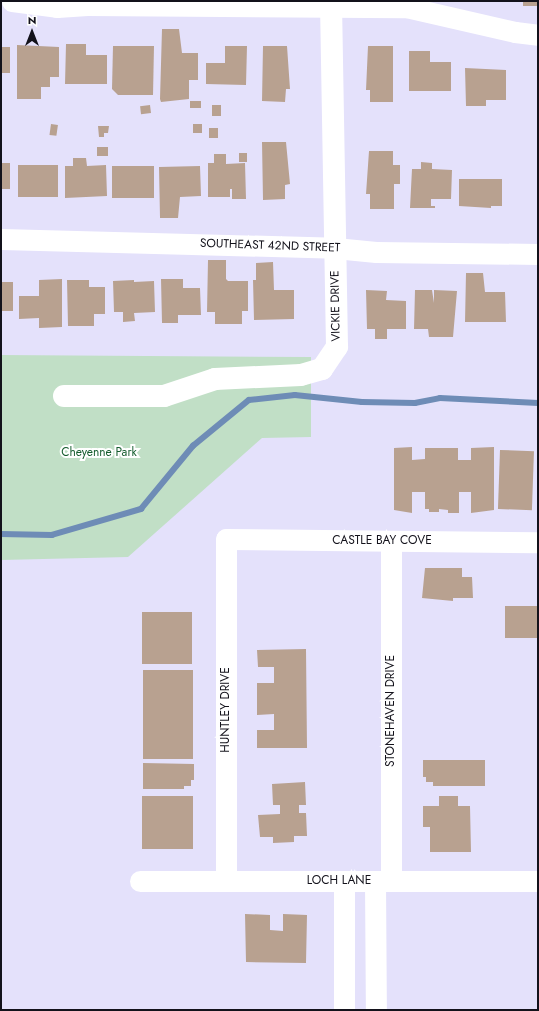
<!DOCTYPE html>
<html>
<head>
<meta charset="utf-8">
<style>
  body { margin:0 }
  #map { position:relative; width:539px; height:1011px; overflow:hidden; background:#e4e1fb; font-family:Jost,sans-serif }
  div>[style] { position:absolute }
  .green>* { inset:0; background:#c1dfc6 }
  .stream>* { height:5.5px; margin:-2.75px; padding:0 2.75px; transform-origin:2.75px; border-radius:2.75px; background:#6e8cb6 }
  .building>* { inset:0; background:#b8a190; transform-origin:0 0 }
  .street>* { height:21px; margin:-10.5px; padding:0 10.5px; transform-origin:10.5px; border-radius:10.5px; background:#fff }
  .secondary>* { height:22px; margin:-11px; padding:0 11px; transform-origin:11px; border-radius:11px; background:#fff }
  span { translate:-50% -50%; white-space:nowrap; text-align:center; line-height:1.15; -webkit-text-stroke:4px #fff; paint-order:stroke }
  .street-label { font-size:12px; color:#13121b }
  .park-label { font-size:12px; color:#165d2f }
  .frame { position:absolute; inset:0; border:2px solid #13121b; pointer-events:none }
  .north { position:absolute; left:12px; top:12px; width:40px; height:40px; -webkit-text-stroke:3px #fff; paint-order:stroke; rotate:0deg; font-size:11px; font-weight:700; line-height:16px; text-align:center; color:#13121b }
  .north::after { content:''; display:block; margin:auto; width:14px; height:18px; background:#13121b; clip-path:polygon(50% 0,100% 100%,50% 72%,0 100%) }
</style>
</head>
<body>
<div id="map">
  <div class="green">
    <i style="clip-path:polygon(1px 355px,311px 357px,311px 437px,262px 438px,128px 557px,1px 560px)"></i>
  </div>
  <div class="stream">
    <i style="left:1px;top:534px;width:51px;rotate:1.1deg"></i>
    <i style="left:52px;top:535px;width:93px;rotate:-16.3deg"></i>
    <i style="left:141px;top:509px;width:82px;rotate:-50.5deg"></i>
    <i style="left:193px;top:446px;width:72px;rotate:-39.4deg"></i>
    <i style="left:249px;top:400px;width:46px;rotate:-6.2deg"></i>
    <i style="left:295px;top:395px;width:67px;rotate:6deg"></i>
    <i style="left:362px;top:402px;width:53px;rotate:1.1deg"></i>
    <i style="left:415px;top:403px;width:25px;rotate:-11deg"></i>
    <i style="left:440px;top:398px;width:98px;rotate:2.9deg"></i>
  </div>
  <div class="building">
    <i style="left:523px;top:1px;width:15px;height:5px"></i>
    <i style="clip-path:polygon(162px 29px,179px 29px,182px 53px,198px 53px,198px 80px,189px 80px,189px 99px,161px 102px,160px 99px)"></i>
    <i style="clip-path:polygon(66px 44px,86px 44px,86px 55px,107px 55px,107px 84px,65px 84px)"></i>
    <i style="clip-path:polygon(17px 45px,59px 47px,59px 77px,50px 77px,50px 87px,41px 87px,41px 99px,17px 99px)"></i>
    <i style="clip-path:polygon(113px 46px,154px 46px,153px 95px,118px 95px,112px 89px)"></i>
    <i style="clip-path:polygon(225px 46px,247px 46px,246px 85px,206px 84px,206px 63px,225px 63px)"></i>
    <i style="clip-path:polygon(263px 46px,287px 46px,290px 89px,286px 89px,285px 102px,262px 101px)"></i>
    <i style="clip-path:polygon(368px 46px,393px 46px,393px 102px,370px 102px,370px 90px,366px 90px)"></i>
    <i style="left:1px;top:47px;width:9px;height:26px"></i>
    <i style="clip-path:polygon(409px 51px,430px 51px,430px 62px,451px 62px,451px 91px,409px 91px)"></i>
    <i style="clip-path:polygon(465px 68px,506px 70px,506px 100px,486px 100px,486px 106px,466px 106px)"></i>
    <i style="left:190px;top:101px;width:11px;height:7px"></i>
    <i style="left:150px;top:105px;width:8px;height:10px;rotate:83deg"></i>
    <i style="left:212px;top:105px;width:9px;height:11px"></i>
    <i style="left:51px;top:124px;width:7px;height:11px;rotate:8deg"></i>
    <i style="left:193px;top:124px;width:9px;height:9px"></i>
    <i style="clip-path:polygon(98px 126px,109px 126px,108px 133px,104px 133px,104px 137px,99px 137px)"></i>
    <i style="left:209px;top:128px;width:9px;height:10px"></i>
    <i style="clip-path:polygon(262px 142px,286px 142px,290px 184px,285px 185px,285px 199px,263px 200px)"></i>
    <i style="left:97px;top:147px;width:11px;height:9px"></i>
    <i style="clip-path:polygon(369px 151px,393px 151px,393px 165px,400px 165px,400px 184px,394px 184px,394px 209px,370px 209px,370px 194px,366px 194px)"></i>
    <i style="left:239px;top:153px;width:8px;height:9px"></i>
    <i style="clip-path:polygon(214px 154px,226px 154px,226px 164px,245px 163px,246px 199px,232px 199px,232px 189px,230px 189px,230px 197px,208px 197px,208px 163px,214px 163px)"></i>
    <i style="clip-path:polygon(73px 158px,86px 158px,87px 166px,106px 165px,107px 196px,65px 198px,65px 166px,73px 166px)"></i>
    <i style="clip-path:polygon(421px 162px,432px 163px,432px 169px,452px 170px,451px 199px,431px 199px,431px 206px,435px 206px,435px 208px,410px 208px,412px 169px,421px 169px)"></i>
    <i style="left:1px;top:163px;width:9px;height:26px"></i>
    <i style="left:18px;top:165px;width:40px;height:32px"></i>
    <i style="left:112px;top:166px;width:42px;height:32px"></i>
    <i style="clip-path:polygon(200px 166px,201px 196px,180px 197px,178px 218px,160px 218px,159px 167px)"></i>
    <i style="clip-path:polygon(459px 179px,502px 179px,502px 206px,491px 206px,491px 208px,459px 206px)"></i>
    <i style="clip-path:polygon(208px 260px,226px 260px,226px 279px,228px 281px,248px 281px,248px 311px,242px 311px,242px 324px,215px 324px,215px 312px,207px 312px)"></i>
    <i style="clip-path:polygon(273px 262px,274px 290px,294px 290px,294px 319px,254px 320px,253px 280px,256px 280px,256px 263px)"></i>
    <i style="clip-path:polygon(466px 273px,483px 273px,485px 292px,505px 292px,506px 322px,465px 322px)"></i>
    <i style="clip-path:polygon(62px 279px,62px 327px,39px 328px,39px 318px,19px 319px,19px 296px,39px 296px,39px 280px)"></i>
    <i style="clip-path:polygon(161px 279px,183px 279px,183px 288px,200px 288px,201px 315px,178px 315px,178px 323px,162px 323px)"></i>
    <i style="clip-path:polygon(67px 280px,89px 280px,89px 287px,105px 287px,105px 314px,94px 314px,94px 326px,68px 326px)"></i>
    <i style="clip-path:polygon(134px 280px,134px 282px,154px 281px,155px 312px,134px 313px,135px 321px,123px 322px,123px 312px,114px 312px,113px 281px)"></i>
    <i style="left:1px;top:282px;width:12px;height:29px"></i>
    <i style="clip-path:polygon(366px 290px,387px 291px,386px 300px,406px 301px,406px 329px,387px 329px,387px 339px,375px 339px,375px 329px,367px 329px)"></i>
    <i style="clip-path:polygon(415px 290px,432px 290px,434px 303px,434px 290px,457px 291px,453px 337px,429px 337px,428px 329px,414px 329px)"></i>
    <i style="clip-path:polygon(412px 447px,412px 460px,425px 459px,425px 448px,458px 448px,458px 460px,471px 460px,471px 448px,494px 447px,494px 510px,471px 513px,471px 492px,459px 492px,459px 513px,448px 513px,448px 510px,439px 509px,439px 512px,429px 512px,429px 509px,425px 509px,425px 492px,412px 492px,412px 513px,394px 510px,394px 448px)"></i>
    <i style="left:500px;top:450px;width:34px;height:59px;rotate:2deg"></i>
    <i style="clip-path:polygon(425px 568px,462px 568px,462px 577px,472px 577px,473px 598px,453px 598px,453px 601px,422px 598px)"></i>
    <i style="left:505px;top:606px;width:33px;height:32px"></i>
    <i style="left:142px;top:612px;width:50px;height:52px"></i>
    <i style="clip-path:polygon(306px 649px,307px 748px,257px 748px,257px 730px,274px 730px,274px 714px,257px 715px,257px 683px,274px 683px,274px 667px,258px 667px,257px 650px)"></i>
    <i style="left:143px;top:670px;width:50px;height:89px"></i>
    <i style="clip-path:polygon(423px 760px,485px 760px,485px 786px,433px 786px,433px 782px,426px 782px,426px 777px,423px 777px)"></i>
    <i style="clip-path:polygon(143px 763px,194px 764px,194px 780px,191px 780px,191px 786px,184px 786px,184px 789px,143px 789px)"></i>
    <i style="clip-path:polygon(305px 782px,306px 805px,299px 805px,299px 813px,306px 813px,307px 836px,294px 836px,294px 842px,273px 843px,273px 837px,260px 837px,258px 815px,280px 814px,280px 805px,273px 805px,272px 784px)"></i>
    <i style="left:142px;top:796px;width:51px;height:53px"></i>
    <i style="clip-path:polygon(439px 796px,458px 796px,458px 806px,470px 806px,471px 852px,430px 852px,430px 827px,423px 827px,423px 806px,439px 806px)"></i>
    <i style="clip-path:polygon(245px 914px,270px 915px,270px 930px,283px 931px,283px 914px,307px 915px,306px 963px,246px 962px)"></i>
  </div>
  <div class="street">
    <i style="left:12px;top:1px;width:45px;rotate:7.6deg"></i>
    <i style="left:57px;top:7px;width:30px;rotate:-4deg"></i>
    <i style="left:87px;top:5px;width:319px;rotate:0.4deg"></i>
    <i style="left:406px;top:7px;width:112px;rotate:12.9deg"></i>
    <i style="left:515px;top:32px;width:23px;rotate:7deg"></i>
    <i style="left:1px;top:239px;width:334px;rotate:1.5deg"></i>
    <i style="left:335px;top:248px;width:41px;rotate:5.6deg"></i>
    <i style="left:376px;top:252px;width:162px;rotate:0.7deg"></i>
    <i style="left:391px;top:541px;width:340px;rotate:90deg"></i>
    <i style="left:140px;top:881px;width:398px"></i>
    <i style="left:226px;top:881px;width:342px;rotate:-90deg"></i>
    <i style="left:226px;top:539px;width:312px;rotate:0.6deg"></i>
    <i style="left:375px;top:881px;width:129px;rotate:89.6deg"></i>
    <i style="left:344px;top:1010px;width:129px;rotate:-90deg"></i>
  </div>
  <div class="secondary">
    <i style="left:64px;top:396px;width:100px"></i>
    <i style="left:164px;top:396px;width:54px;rotate:-18.4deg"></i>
    <i style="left:215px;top:379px;width:86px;rotate:-2.7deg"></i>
    <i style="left:301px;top:375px;width:22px;rotate:-16deg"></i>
    <i style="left:322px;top:369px;width:27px;rotate:-56deg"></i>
    <i style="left:337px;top:347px;width:346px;rotate:-91deg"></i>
  </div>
  <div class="street-label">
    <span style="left:270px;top:246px;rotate:2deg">SOUTHEAST 42ND STREET</span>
    <span style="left:336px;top:306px;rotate:-91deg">VICKIE DRIVE</span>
    <span style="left:382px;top:541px">CASTLE BAY COVE</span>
    <span style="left:226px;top:710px;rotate:-90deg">HUNTLEY DRIVE</span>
    <span style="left:391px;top:711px;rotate:-90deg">STONEHAVEN DRIVE</span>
    <span style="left:339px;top:881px">LOCH LANE</span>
  </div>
  <div class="park-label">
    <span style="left:99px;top:453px">Cheyenne Park</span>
  </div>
  <div class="frame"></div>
  <div class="north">N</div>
</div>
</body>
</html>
